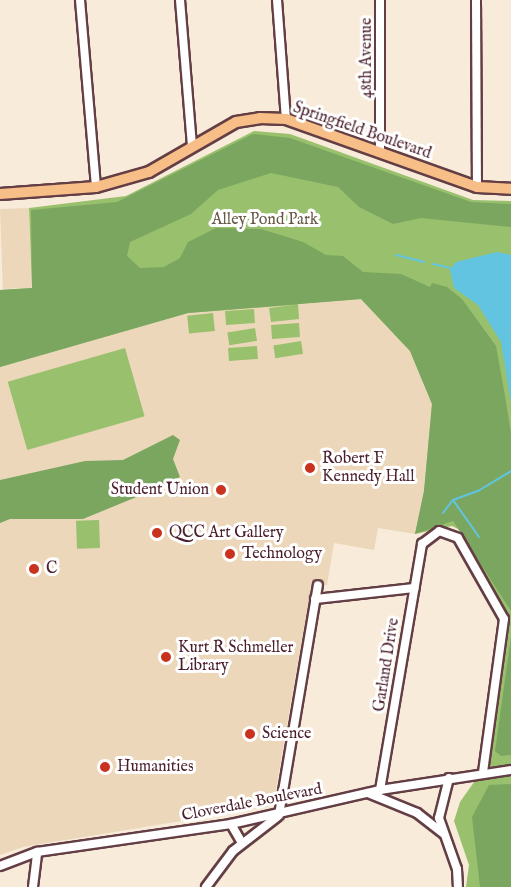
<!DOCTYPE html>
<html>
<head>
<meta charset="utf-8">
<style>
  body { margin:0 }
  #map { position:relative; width:511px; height:887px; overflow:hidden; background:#f8ebd9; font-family:"IM FELL English",serif }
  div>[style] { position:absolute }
  .built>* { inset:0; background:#ecd7ba; transform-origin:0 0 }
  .green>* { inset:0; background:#99c06c; transform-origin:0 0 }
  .forest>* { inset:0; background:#7aa660 }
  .water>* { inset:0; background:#62c4e0 }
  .stream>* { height:2px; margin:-1px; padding:0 1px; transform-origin:1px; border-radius:1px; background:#62c4e0 }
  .roads { filter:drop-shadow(2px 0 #643e45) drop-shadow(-2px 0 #643e45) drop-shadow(0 2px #643e45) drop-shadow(0 -2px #643e45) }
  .minor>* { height:8px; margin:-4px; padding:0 4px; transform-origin:4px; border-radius:4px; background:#fff }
  .major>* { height:10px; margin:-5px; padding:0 5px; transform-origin:5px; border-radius:5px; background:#f7be88 }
  .dots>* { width:16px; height:16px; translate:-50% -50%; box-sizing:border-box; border:3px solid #fff; border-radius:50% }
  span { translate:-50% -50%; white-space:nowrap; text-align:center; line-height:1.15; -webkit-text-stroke:6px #fff; paint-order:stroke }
  .street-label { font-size:16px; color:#4a1f2b }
  .park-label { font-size:16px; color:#665742 }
  .poi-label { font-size:16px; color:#4a1f2b }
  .left { translate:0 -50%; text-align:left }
  .right { translate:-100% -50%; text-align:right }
</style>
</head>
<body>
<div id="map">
  <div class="built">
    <i style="left:29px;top:208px;width:80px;height:29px;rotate:88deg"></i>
    <i style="clip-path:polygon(361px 299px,410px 351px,432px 404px,424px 491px,415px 534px,378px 528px,374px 550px,334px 543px,327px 585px,311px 586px,273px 806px,23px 847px,0 855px,0 367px,188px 313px)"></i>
  </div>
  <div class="green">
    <i style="clip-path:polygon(254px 131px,290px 134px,473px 200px,511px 201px,511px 887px,466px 887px,469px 865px,454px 821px,460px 802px,491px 758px,510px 618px,460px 530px,452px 526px,415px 534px,424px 491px,432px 404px,410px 351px,361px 299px,298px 304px,299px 319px,271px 322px,269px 308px,293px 305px,188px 313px,0 367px,0 290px,32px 288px,29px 208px,126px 196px)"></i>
    <i style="left:254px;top:309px;width:14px;height:29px;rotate:86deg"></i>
    <i style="left:213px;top:313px;width:18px;height:26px;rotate:84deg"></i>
    <i style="left:299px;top:323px;width:14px;height:28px;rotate:86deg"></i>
    <i style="left:255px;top:328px;width:13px;height:28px;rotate:81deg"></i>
    <i style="left:301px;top:341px;width:13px;height:28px;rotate:81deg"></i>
    <i style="left:257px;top:346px;width:13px;height:29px;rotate:86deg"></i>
    <i style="left:125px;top:348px;width:71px;height:122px;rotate:74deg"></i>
    <i style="left:99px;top:520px;width:28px;height:23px;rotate:88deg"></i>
  </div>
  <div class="forest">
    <i style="clip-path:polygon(253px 134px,290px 138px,471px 202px,511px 204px,511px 227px,421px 218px,393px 224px,359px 207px,338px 187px,271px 173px,218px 190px,191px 214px,130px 242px,127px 256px,140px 268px,164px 267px,180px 258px,188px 242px,216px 228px,261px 229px,303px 242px,326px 255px,343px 256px,363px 272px,401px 274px,430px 287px,432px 283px,447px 287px,462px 299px,496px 346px,505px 396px,511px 433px,511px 611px,453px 521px,415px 534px,424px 491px,432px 404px,410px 351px,361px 299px,188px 313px,0 367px,0 290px,32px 288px,31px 210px,117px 202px)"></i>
    <i style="clip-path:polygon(173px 435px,180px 440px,173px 459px,180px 477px,166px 483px,153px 497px,139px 496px,83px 519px,10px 519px,0 523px,0 480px,85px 461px,123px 460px)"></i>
    <i style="clip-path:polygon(511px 637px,511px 755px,501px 756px,495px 751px)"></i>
    <i style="clip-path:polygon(511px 784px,511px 887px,480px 887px,472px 817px,489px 785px)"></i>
  </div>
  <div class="water">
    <i style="clip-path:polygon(497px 252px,511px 255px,511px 403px,501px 342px,478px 305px,454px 288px,450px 270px,456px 262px)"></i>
  </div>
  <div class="stream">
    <i style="left:396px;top:255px;width:29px;rotate:14deg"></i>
    <i style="left:433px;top:264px;width:18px;rotate:13deg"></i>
    <i style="left:443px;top:513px;width:15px;rotate:-53deg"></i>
    <i style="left:479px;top:537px;width:45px;rotate:-125.1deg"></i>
    <i style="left:453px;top:500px;width:27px;rotate:-20deg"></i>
    <i style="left:478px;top:491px;width:39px;rotate:-31deg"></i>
  </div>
  <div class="roads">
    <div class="minor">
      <i style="left:80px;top:0;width:188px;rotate:85.1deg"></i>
      <i style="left:180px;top:0;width:145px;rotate:85.3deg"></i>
      <i style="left:277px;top:0;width:119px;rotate:85.7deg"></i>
      <i style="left:380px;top:0;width:152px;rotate:90deg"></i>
      <i style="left:476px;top:0;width:187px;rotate:89.7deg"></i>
      <i style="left:315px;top:599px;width:100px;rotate:-6.3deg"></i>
      <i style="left:449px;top:778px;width:41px;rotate:104deg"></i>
      <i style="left:439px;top:818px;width:54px;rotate:70.6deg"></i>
      <i style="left:457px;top:869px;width:18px;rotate:87deg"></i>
      <i style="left:380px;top:790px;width:250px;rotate:-80.3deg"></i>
      <i style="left:422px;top:544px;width:21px;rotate:-37deg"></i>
      <i style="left:439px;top:531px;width:20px;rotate:20deg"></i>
      <i style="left:458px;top:538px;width:93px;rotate:60.4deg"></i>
      <i style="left:504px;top:619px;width:154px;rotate:97.8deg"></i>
      <i style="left:368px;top:793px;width:53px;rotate:22.2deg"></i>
      <i style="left:417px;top:813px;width:34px;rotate:38deg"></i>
      <i style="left:279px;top:815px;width:233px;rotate:-80.4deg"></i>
      <i style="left:231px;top:824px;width:22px;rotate:60deg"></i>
      <i style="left:0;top:866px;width:40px;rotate:-21deg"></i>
      <i style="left:37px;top:852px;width:196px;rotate:-8.2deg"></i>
      <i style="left:231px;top:824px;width:153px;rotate:-12.9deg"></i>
      <i style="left:380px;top:790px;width:133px;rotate:-8.7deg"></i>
      <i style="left:33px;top:887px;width:35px;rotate:-83deg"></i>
      <i style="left:206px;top:887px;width:45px;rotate:-53.1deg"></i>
      <i style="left:233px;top:851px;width:56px;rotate:-37.7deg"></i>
    </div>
    <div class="major">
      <i style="left:0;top:194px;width:96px;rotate:-4.2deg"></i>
      <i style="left:96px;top:187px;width:55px;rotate:-15.8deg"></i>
      <i style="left:149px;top:172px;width:100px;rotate:-29.9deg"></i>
      <i style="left:236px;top:122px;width:24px;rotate:-9deg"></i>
      <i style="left:260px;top:118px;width:26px;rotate:2deg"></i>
      <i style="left:286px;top:119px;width:203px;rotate:19.6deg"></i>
      <i style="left:477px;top:187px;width:34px;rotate:3deg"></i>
    </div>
  </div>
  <div class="dots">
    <i style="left:310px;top:468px;background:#c8321e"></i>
    <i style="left:221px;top:490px;background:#c8321e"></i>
    <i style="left:157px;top:533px;background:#c8321e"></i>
    <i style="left:230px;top:554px;background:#c8321e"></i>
    <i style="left:34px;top:569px;background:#c8321e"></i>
    <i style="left:166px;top:657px;background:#c8321e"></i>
    <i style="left:250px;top:734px;background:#c8321e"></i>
    <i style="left:105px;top:767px;background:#c8321e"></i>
  </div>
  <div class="street-label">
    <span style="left:367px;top:58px;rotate:-90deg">48th Avenue</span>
    <span style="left:362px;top:131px;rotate:19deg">Springfield Boulevard</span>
    <span style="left:387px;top:665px;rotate:-81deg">Garland Drive</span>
    <span style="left:252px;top:803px;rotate:-11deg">Cloverdale Boulevard</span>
  </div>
  <div class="park-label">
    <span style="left:265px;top:220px">Alley Pond Park</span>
  </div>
  <div class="poi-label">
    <span class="left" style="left:322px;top:468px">Robert F<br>Kennedy Hall</span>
    <span class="right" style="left:209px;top:490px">Student Union</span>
    <span class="left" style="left:169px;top:533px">QCC Art Gallery</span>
    <span class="left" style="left:242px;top:554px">Technology</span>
    <span class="left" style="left:46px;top:569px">C</span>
    <span class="left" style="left:178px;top:657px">Kurt R Schmeller<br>Library</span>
    <span class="left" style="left:262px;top:734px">Science</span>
    <span class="left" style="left:117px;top:767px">Humanities</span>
  </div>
</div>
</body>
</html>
